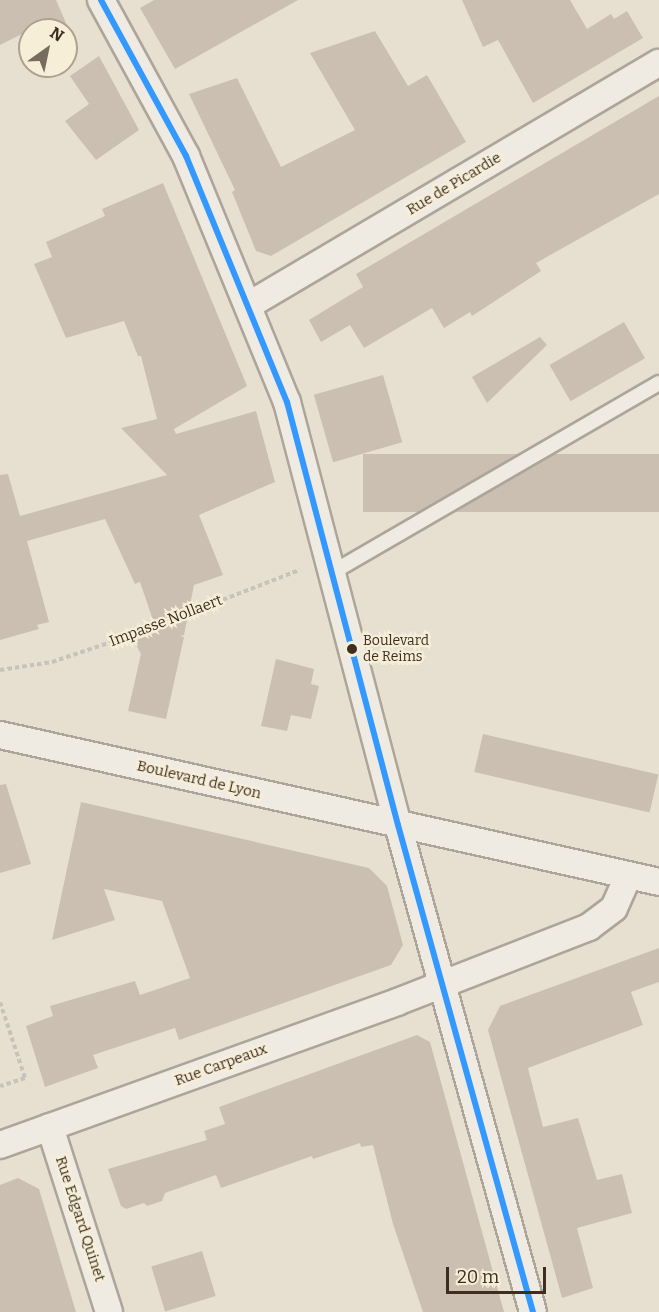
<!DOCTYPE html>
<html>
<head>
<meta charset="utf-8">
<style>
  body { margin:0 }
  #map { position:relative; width:659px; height:1312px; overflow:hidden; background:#e7e0d1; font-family:Bitter,serif }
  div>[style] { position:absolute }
  .building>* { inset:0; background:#cbbfb2; transform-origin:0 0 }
  .path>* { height:4px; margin-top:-2px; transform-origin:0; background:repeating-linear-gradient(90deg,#c8c2b9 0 4.5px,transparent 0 7.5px) }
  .roads { filter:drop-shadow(2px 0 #ada599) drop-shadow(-2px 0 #ada599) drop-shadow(0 2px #ada599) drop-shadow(0 -2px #ada599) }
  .service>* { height:14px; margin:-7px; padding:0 7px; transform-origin:7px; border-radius:7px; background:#efebe3 }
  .minor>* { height:26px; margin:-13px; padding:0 13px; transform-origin:13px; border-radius:13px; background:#efebe3 }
  .bus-1>* { height:6px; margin:-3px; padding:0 3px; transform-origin:3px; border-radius:3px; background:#39f }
  .dots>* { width:16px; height:16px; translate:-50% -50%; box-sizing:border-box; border:3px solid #f7eed8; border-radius:50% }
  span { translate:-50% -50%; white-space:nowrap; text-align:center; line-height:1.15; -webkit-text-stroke:4.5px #f7eed8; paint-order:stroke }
  .bus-label { font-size:14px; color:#3d2e20 }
  .left { translate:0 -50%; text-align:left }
  .street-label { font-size:15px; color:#3d2e20 }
  .north { position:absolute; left:18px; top:18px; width:60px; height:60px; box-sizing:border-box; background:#f7eed8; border:2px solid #ada18e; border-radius:50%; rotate:33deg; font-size:16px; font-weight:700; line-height:24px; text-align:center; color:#3d2e20 }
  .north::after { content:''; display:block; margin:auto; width:21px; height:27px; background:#786c5e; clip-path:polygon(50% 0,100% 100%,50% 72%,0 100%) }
  .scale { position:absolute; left:446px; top:1267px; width:100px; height:27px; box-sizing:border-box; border:3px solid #3d2e20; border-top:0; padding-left:8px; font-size:18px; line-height:21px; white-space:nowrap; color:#3d2e20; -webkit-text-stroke:4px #f7eed8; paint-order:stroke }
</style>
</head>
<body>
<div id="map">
  <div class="building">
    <i style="clip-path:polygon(0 0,56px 0,69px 30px,30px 30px,0 45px)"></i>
    <i style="clip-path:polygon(154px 0,298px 0,175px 69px,140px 8px)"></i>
    <i style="clip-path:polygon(462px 0,570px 0,587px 29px,611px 14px,614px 19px,627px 11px,643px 38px,533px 103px,498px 40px,483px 47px)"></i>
    <i style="clip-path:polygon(375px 31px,408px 86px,427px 75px,466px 142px,271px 256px,256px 251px,232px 192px,235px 190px,189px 94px,237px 78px,281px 167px,355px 130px,310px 53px)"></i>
    <i style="clip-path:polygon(99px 56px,139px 130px,96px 160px,65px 121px,89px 104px,70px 76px)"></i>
    <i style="clip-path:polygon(659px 96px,659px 194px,536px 263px,541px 271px,472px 316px,470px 312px,444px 328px,432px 308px,364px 348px,350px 325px,321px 342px,309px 320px,363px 287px,356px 274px)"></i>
    <i style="clip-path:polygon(163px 183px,247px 386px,174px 429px,176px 434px,256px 411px,275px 482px,199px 515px,223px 575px,194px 585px,184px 635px,180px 636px,184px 637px,166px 719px,128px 711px,141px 654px,134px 641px,157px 632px,140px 582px,135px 584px,105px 519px,27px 541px,49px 622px,37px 625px,39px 629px,0 640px,0 475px,8px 474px,20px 516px,167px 475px,121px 428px,157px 419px,141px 356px,138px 356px,124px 321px,66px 338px,34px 264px,52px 257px,46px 242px,105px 216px,102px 209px)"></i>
    <i style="left:624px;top:322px;width:42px;height:86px;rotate:60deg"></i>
    <i style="clip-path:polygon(540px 337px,547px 345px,487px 403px,472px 377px)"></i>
    <i style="left:383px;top:375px;width:70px;height:72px;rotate:74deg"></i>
    <i style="left:659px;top:454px;width:58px;height:296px;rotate:90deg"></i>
    <i style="clip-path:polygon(276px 659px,314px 669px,311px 684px,319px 686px,311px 719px,291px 715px,287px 731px,261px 726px)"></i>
    <i style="left:483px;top:734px;width:180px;height:39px;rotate:13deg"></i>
    <i style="clip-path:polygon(6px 784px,31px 864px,0 873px,0 785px)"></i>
    <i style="clip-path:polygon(81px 802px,369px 868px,387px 886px,403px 945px,391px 965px,179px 1040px,175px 1028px,93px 1055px,98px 1068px,45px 1087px,26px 1026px,53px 1016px,50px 1006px,135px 981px,140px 995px,190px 978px,162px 901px,104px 889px,115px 920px,52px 940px)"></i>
    <i style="clip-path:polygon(659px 948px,659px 982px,631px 992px,643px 1025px,528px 1068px,543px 1127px,578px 1118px,597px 1180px,622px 1174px,632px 1213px,577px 1228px,593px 1288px,562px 1298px,488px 1030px,500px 1006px)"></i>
    <i style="clip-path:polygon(417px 1035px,430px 1042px,504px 1312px,423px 1312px,393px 1224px,373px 1145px,361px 1147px,360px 1143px,313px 1159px,312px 1156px,221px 1188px,216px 1175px,165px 1193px,162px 1201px,147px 1206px,144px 1203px,126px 1209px,121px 1206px,108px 1169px,207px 1140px,204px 1131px,225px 1124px,219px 1107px)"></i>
    <i style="clip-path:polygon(18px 1178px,39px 1189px,76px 1312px,0 1312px,0 1185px)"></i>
    <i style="left:202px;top:1251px;width:47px;height:53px;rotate:73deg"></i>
  </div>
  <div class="path">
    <i style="left:0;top:670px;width:53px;rotate:-8.7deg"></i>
    <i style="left:52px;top:662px;width:84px;rotate:-18.6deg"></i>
    <i style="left:132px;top:635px;width:180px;rotate:-21.2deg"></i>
    <i style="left:0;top:1002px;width:80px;rotate:71.8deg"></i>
    <i style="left:25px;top:1078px;width:26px;rotate:162deg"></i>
  </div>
  <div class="roads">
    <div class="service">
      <i style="left:333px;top:572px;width:377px;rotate:-30.1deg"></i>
    </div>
    <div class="minor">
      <i style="left:101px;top:0;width:178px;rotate:61.4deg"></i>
      <i style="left:186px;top:156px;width:266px;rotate:67.7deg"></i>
      <i style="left:287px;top:402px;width:437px;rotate:75.3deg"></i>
      <i style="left:398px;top:825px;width:505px;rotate:74.51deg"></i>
      <i style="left:249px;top:305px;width:476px;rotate:-30.6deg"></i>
      <i style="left:0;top:735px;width:675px;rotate:12.57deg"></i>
      <i style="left:50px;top:1127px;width:194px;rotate:72.3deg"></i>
      <i style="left:0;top:1145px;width:422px;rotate:-19.8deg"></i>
      <i style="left:397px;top:1002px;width:206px;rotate:-21.3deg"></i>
      <i style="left:589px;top:927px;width:31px;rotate:-37deg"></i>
      <i style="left:614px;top:908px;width:35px;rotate:-66deg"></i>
    </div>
  </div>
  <div class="bus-1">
    <i style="left:101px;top:0;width:178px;rotate:61.4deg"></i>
    <i style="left:186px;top:156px;width:266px;rotate:67.7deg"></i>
    <i style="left:287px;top:402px;width:437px;rotate:75.3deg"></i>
    <i style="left:398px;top:825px;width:505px;rotate:74.51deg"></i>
  </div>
  <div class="dots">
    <i style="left:352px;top:649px;background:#3d2e20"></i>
  </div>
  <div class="bus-label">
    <span class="left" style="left:363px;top:649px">Boulevard<br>de Reims</span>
  </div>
  <div class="street-label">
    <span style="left:454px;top:184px;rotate:-31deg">Rue de Picardie</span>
    <span style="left:166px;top:621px;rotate:-21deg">Impasse Nollaert</span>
    <span style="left:199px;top:780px;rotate:13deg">Boulevard de Lyon</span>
    <span style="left:221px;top:1065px;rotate:-20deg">Rue Carpeaux</span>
    <span style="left:80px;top:1219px;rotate:72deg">Rue Edgard Quinet</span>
  </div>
  <div class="north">N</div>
  <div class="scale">20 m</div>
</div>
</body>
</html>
